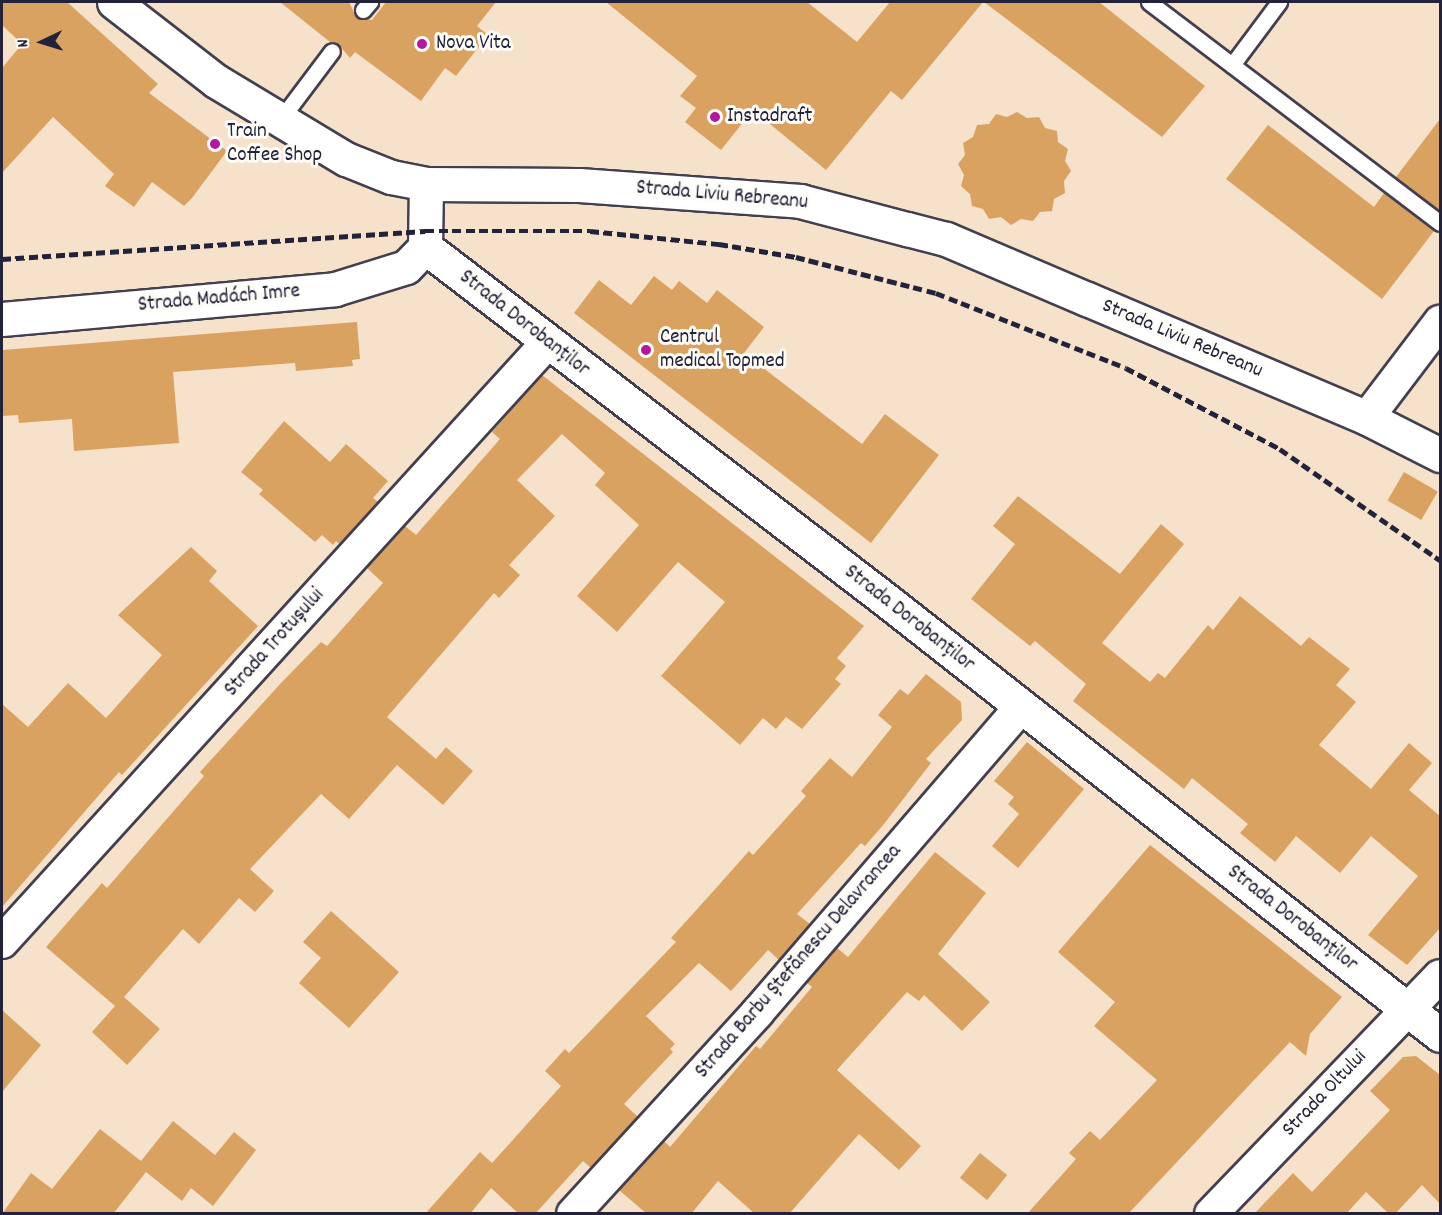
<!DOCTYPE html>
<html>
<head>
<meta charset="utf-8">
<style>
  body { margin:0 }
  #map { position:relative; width:1442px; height:1215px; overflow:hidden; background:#f6e2ca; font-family:Dekko,sans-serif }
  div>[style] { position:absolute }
  .building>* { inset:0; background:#daa261; transform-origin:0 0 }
  .roads { filter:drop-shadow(2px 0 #423f50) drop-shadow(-2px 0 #423f50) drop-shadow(0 2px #423f50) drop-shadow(0 -2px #423f50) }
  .lane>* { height:15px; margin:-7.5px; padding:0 7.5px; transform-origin:7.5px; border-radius:7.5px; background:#fff }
  .street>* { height:32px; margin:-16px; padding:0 16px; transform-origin:16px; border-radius:16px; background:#fff }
  .secondary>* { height:33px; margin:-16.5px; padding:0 16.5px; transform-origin:16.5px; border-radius:16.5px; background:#fff }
  .rail>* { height:4.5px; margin-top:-2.25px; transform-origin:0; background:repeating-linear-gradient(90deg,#22223b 0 9px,transparent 0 13.5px) }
  .dots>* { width:16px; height:16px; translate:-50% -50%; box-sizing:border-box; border:3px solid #fdfcf7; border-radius:50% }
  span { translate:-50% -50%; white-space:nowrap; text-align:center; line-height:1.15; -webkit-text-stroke:6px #fdfcf7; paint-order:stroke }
  .poi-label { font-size:21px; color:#22223b }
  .left { translate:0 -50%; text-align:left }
  .street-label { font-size:21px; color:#22223b }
  .frame { position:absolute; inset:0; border:3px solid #22223b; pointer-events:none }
  .north { position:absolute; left:12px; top:12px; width:60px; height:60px; -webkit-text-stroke:4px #fdfcf7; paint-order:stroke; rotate:266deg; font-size:16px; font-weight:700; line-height:24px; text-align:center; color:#22223b }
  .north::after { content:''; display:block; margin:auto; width:21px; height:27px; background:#22223b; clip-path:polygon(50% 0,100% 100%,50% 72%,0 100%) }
</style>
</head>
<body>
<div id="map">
  <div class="building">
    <i style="clip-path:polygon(2px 2px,67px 2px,158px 84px,149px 93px,227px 151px,192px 198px,184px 206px,152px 182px,134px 207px,105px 186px,114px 174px,53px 117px,2px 173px,2px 68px,22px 44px,2px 25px)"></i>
    <i style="clip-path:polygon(280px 2px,349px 2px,357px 18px,372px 20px,386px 2px,496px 2px,477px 26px,488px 35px,456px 76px,445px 68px,421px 101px,355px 52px,350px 58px,338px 44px,330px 42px)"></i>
    <i style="clip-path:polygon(606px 2px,807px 2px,857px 42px,890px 2px,983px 2px,902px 100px,891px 91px,826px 170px,753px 110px,721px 150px,685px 122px,696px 108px,680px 96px,697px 76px)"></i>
    <i style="clip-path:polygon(984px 2px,1099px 2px,1205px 86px,1162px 137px)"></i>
    <i style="clip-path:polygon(1017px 112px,1027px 118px,1039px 117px,1045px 128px,1057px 131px,1058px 142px,1068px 149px,1065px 161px,1071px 171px,1064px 181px,1065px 193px,1054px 199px,1052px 211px,1040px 212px,1033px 221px,1021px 219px,1011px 225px,1001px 217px,989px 219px,983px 209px,972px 206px,970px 194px,961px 186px,964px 175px,958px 164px,965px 155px,963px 143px,973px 137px,977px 125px,989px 124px,996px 114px,1007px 117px)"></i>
    <i style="clip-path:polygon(1440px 119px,1440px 211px,1396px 177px)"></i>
    <i style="clip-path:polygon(1268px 125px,1374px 207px,1384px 193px,1434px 231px,1382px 299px,1226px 179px)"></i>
    <i style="clip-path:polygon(654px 276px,672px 290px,679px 281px,707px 303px,717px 290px,764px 327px,744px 353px,862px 444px,885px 414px,939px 455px,871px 543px,574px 313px,599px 280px,631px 305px)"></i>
    <i style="clip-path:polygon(357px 322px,360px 359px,352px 360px,353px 366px,296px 371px,295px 363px,173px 372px,179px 443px,74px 451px,72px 419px,19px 423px,18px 415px,2px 416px,2px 350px)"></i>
    <i style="clip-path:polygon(542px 375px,864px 626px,837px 658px,846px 666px,835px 679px,841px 684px,802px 729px,786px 717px,776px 729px,763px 718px,740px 745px,661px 676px,725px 602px,678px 562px,617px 632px,577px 596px,639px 525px,595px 485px,605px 473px,562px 434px,517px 480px,555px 516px,509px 565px,520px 575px,499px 598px,494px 593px,387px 717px,436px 759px,446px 747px,473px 771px,443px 805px,397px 765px,349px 819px,321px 794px,250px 869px,274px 891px,255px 912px,239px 898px,199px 944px,183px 929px,124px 997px,160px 1029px,127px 1065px,92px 1032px,115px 1006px,46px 947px,102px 883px,107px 888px,204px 776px,200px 772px,281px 683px,321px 642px,327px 646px,383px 583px,367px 568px,405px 526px,416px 535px,500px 439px,492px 432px)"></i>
    <i style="clip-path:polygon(284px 421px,330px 462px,346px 444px,388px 481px,373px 498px,378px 502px,340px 544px,336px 541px,333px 545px,322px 535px,315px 542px,259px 494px,263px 490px,241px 472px)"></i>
    <i style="left:1404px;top:472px;width:39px;height:33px;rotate:30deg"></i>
    <i style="clip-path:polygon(1018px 496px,1120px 574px,1161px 524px,1184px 544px,1102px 643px,1150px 682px,1158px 673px,1165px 678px,1208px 625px,1213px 630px,1240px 596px,1301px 646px,1309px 637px,1350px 669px,1336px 685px,1356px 702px,1319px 745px,1371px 789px,1409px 743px,1432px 763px,1409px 790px,1440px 816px,1440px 928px,1407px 965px,1368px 935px,1418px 876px,1371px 836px,1340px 873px,1296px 836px,1275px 862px,1240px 833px,1248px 824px,1192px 778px,1184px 789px,1073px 701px,1086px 684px,1035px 641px,1030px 646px,971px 599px,1015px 544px,993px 526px)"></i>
    <i style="clip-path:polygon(191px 547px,217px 571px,209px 581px,258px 626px,122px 775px,119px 772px,2px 907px,2px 704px,28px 727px,68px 683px,106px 718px,162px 655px,118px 615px)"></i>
    <i style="clip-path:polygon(926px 674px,961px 702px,962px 720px,926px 759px,931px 763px,884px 824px,865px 846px,861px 843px,797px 914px,810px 924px,779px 960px,768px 950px,731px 991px,699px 963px,646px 1016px,675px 1044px,670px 1049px,673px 1052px,624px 1104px,638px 1117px,591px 1168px,583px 1161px,535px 1214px,519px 1214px,491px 1188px,470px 1214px,425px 1214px,480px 1152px,492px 1163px,561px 1086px,545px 1071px,565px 1049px,569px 1053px,676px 942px,671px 938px,717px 887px,749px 851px,753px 855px,806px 796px,801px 791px,830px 758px,852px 777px,892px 727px,878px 715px,900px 689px,908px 695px)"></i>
    <i style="clip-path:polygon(1027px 742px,1084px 789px,1018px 868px,992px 846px,1019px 814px,1008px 804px,1014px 797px,994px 781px)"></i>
    <i style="clip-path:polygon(1150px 845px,1342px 997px,1310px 1034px,1306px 1056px,1290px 1042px,1128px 1214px,1027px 1214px,1076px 1159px,1069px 1153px,1090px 1131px,1100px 1140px,1157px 1080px,1094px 1026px,1115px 1002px,1058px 952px)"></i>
    <i style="clip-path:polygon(935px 852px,986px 893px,938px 954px,990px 1002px,962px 1031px,924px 995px,919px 1001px,907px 992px,837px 1070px,921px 1146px,899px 1170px,859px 1134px,789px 1214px,755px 1214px,718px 1181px,691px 1214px,647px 1214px,619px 1190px,664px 1141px,670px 1147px,756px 1046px,760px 1049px,812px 987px,807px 983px,837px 948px,848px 957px)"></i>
    <i style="clip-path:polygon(331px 911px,399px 972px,349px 1028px,299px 983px,321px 958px,303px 942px)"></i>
    <i style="clip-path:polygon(2px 1010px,41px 1045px,2px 1092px)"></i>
    <i style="clip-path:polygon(1416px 1056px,1440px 1075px,1440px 1204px,1422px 1185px,1395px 1214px,1389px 1214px,1366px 1192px,1346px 1214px,1254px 1214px,1293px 1173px,1312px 1192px,1390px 1110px,1370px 1091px,1403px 1057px)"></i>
    <i style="clip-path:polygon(173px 1121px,215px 1155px,234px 1132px,256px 1150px,213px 1206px,191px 1188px,182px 1201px,146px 1172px,113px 1214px,2px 1214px,31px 1173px,52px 1189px,100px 1129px,141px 1161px)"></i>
    <i style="left:980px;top:1153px;width:35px;height:32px;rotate:39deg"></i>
  </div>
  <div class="roads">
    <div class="lane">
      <i style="left:1149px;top:2px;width:365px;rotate:37.2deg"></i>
      <i style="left:363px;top:10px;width:11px;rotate:-49deg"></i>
      <i style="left:1232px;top:65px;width:79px;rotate:-53.3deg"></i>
      <i style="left:280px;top:120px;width:86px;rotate:-53deg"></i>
    </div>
    <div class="street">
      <i style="left:1367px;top:418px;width:121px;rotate:-52.8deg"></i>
      <i style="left:2px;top:942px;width:810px;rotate:-47.7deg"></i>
      <i style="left:573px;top:1214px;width:273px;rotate:-47.5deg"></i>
      <i style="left:757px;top:1013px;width:404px;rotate:-49.2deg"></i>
      <i style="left:1211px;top:1214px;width:330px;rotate:-46.1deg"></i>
    </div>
    <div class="secondary">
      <i style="left:114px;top:2px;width:129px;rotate:37.8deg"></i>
      <i style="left:216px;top:81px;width:152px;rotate:31deg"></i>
      <i style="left:346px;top:159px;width:48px;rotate:21.8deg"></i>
      <i style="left:391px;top:177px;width:36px;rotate:11deg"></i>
      <i style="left:426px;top:184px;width:153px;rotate:0.4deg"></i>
      <i style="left:579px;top:185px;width:222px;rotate:4.1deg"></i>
      <i style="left:800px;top:201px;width:111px;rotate:14.7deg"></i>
      <i style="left:907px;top:229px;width:40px;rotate:14.4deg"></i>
      <i style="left:946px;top:239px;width:153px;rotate:23.1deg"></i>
      <i style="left:1087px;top:299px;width:304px;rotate:23deg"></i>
      <i style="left:1367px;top:418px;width:82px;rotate:26.9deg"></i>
      <i style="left:425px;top:247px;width:581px;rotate:37.44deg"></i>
      <i style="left:886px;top:600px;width:704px;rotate:38.14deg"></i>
      <i style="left:425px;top:247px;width:63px;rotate:-89.1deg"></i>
      <i style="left:2px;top:319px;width:334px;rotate:-5.1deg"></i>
      <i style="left:335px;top:289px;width:74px;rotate:-17.2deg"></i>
      <i style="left:406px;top:267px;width:28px;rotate:-46deg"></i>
    </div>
  </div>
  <div class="rail">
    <i style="left:2px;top:259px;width:424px;rotate:-3.8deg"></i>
    <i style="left:425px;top:231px;width:165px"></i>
    <i style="left:590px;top:231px;width:130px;rotate:5.8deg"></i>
    <i style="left:719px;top:244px;width:78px;rotate:9.6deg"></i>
    <i style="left:796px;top:257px;width:145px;rotate:14.4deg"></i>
    <i style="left:936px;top:293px;width:204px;rotate:21.5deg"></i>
    <i style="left:1126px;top:368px;width:174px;rotate:27.7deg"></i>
    <i style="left:1280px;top:449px;width:195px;rotate:34.8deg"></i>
  </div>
  <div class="dots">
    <i style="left:422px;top:44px;background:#b5179e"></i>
    <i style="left:715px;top:117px;background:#b5179e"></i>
    <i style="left:215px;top:144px;background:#b5179e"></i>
    <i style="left:646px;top:350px;background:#b5179e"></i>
  </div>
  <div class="poi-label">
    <span class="left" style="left:436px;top:44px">Nova Vita</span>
    <span class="left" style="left:727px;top:117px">Instadraft</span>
    <span class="left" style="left:227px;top:144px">Train<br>Coffee Shop</span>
    <span class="left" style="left:660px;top:350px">Centrul<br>medical Topmed</span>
  </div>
  <div class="street-label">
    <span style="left:722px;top:196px;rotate:5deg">Strada Liviu Rebreanu</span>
    <span style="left:219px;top:299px;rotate:-5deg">Strada Madách Imre</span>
    <span style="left:524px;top:324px;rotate:38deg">Strada Dorobanților</span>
    <span style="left:1182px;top:339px;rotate:23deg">Strada Liviu Rebreanu</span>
    <span style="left:909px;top:619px;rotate:38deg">Strada Dorobanților</span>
    <span style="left:275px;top:643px;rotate:-48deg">Strada Trotușului</span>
    <span style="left:1292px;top:919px;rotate:38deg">Strada Dorobanților</span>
    <span style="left:799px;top:962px;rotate:-49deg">Strada Barbu Ștefănescu Delavrancea</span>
    <span style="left:1325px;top:1094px;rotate:-46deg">Strada Oltului</span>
  </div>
  <div class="frame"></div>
  <div class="north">N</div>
</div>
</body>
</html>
